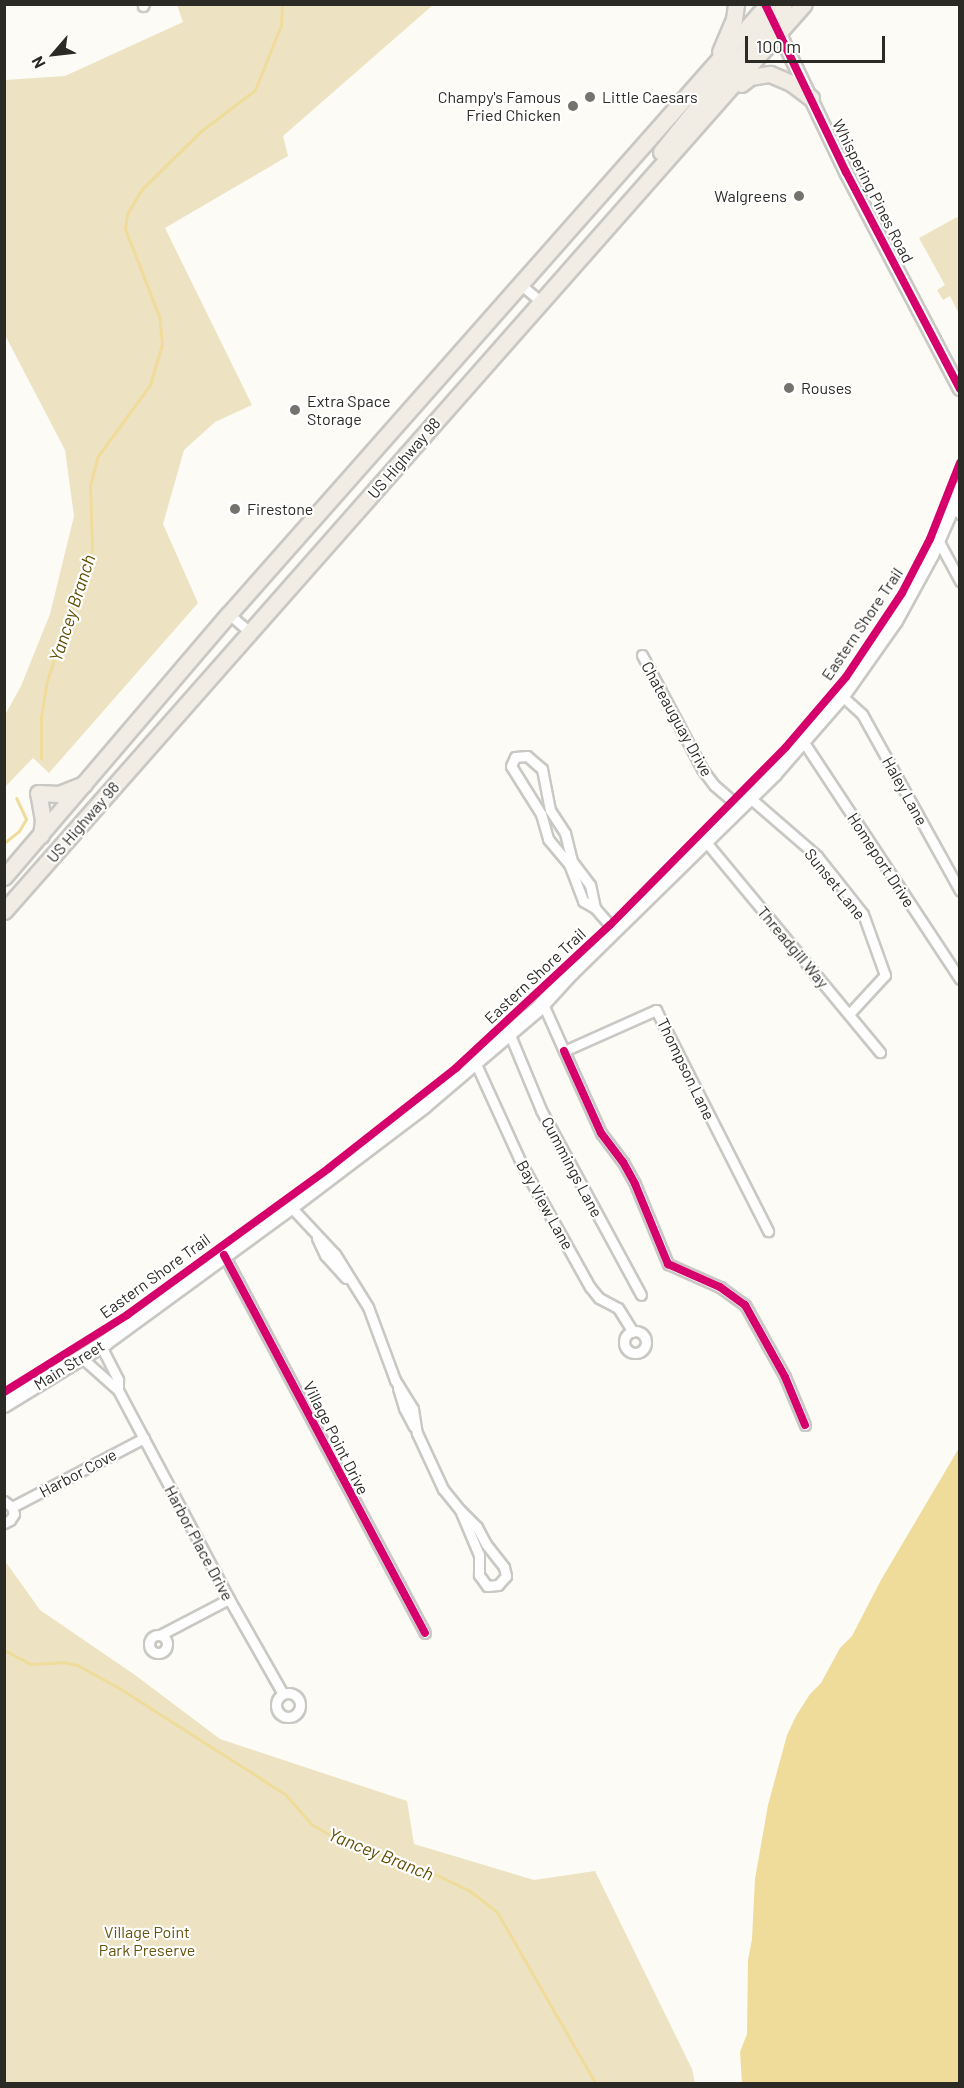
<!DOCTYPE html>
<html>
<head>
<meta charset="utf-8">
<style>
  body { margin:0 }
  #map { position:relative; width:964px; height:2088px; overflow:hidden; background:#fcfbf5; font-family:Barlow,sans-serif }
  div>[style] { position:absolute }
  .green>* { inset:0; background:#ede3c3 }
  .water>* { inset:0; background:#efdc9b }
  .stream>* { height:3px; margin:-1.5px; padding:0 1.5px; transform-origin:1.5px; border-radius:1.5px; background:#efdc9b }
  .roads { filter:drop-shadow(2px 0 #c9c8c4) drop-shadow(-2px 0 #c9c8c4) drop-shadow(0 2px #c9c8c4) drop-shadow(0 -2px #c9c8c4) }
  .minor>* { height:9px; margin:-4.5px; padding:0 4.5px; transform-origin:4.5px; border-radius:4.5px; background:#fffefe }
  .minor>.ring { margin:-4.5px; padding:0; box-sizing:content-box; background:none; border:9px solid #fffefe; border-radius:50% }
  .tertiary>* { height:12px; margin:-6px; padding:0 6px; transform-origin:6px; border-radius:6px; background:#fffefe }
  .secondary>* { height:14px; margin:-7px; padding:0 7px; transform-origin:7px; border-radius:7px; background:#fffefe }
  .primary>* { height:15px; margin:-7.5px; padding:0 7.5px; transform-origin:7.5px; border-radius:7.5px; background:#f1ede4 }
  .cycleway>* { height:8px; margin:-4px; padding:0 4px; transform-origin:4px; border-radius:4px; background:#d6006c }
  .dots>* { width:16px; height:16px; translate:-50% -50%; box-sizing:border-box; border:3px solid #fff; border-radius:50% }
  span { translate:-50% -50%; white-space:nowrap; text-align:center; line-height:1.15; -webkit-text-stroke:4.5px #fff; paint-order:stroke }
  .poi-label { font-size:16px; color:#2b2a25 }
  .right { translate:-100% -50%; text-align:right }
  .left { translate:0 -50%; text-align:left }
  .street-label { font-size:16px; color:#2b2a25 }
  .park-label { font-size:16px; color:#65530b }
  .water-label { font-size:18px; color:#604e03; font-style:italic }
  .frame { position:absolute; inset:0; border:6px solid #2b2a25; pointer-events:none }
  .north { position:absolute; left:24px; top:24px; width:60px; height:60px; -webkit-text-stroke:4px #fff; paint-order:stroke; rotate:242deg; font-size:16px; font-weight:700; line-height:24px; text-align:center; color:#2b2a25 }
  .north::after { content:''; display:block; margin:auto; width:21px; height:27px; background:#2b2a25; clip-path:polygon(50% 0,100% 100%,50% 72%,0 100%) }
  .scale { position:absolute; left:745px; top:36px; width:140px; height:27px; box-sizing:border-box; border:3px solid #2b2a25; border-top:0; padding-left:8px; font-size:18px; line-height:21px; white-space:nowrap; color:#2b2a25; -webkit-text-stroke:4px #fff; paint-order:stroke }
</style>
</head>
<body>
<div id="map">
  <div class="green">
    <i style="clip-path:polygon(177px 5px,433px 5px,283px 136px,288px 156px,165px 228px,252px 405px,215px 422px,184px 450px,163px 524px,198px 603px,49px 773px,33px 758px,5px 787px,5px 715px,21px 686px,50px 614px,74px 516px,65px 450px,5px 335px,5px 80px,65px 76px,183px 22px)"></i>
    <i style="clip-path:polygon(957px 217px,960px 221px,959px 314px,950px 296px,943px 300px,937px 290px,945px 285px,919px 238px)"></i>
    <i style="clip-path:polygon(5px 1561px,40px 1610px,135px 1675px,220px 1739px,407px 1801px,414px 1844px,534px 1880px,595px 1871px,692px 2069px,695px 2083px,5px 2083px)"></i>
  </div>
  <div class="water">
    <i style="clip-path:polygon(959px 1448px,959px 2083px,742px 2083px,740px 2052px,747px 2034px,748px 1960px,752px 1939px,755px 1879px,768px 1805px,787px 1735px,796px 1716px,810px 1694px,821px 1683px,840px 1648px,852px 1636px,881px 1580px)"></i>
  </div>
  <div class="stream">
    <i style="left:41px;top:758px;width:41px;rotate:-90deg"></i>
    <i style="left:41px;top:717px;width:33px;rotate:-81deg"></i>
    <i style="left:46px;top:684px;width:65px;rotate:-72.1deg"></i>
    <i style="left:66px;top:622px;width:45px;rotate:-66.3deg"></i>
    <i style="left:84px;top:581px;width:34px;rotate:-76deg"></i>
    <i style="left:92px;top:548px;width:63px;rotate:-91.8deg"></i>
    <i style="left:90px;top:485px;width:30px;rotate:-75deg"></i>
    <i style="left:98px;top:456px;width:88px;rotate:-53.8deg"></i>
    <i style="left:150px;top:385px;width:43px;rotate:-73.7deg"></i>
    <i style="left:162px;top:344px;width:28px;rotate:-96deg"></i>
    <i style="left:159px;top:316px;width:93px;rotate:-111.3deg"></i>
    <i style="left:125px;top:229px;width:15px;rotate:-82deg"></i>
    <i style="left:127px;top:214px;width:29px;rotate:-59deg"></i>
    <i style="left:142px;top:189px;width:83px;rotate:-44.5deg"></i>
    <i style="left:201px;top:131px;width:68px;rotate:-37.2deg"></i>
    <i style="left:255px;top:90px;width:70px;rotate:-68.2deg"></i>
    <i style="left:281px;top:25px;width:21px;rotate:-87deg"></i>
    <i style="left:4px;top:843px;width:19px;rotate:-39deg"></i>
    <i style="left:19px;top:831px;width:14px;rotate:-60deg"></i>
    <i style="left:26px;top:819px;width:23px;rotate:-115deg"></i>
    <i style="left:4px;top:1650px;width:30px;rotate:28deg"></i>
    <i style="left:30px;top:1664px;width:33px;rotate:-3deg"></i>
    <i style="left:63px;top:1662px;width:14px;rotate:12deg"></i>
    <i style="left:77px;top:1665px;width:48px;rotate:28.7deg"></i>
    <i style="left:119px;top:1688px;width:198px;rotate:32.6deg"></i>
    <i style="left:286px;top:1795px;width:38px;rotate:49deg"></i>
    <i style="left:311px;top:1824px;width:22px;rotate:30deg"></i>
    <i style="left:330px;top:1835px;width:39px;rotate:24deg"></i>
    <i style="left:366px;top:1851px;width:54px;rotate:16.1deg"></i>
    <i style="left:418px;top:1866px;width:58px;rotate:25.7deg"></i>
    <i style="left:470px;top:1891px;width:34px;rotate:38deg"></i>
    <i style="left:497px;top:1912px;width:198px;rotate:60.1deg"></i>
  </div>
  <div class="roads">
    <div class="minor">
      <i style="left:143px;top:6px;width:2px;rotate:-63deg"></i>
      <i style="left:520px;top:284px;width:26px;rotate:40deg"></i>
      <i style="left:953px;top:503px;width:13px;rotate:58deg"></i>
      <i style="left:938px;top:540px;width:47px;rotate:61.8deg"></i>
      <i style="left:229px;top:614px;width:28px;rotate:41deg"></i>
      <i style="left:642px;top:655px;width:129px;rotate:62.2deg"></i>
      <i style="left:702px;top:769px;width:20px;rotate:53deg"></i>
      <i style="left:714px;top:785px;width:33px;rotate:41deg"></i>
      <i style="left:842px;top:696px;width:27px;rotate:42deg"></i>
      <i style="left:862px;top:714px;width:202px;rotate:61deg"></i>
      <i style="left:803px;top:741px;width:285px;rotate:56.6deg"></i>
      <i style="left:749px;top:797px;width:90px;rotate:40.9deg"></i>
      <i style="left:817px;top:856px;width:74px;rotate:51.6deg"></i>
      <i style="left:863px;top:914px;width:65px;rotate:70.2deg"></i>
      <i style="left:885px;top:975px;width:53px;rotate:132.7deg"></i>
      <i style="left:706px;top:842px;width:273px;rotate:50.4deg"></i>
      <i style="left:595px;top:908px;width:24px;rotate:-102deg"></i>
      <i style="left:590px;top:885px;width:30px;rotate:-127deg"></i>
      <i style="left:572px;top:861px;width:29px;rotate:-104deg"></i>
      <i style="left:565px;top:833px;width:27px;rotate:-123deg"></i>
      <i style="left:550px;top:810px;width:42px;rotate:-101deg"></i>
      <i style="left:542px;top:769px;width:20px;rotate:-139deg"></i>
      <i style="left:527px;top:756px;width:12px;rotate:175deg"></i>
      <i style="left:515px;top:757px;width:10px;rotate:114deg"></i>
      <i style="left:511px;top:766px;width:57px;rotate:58deg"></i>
      <i style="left:541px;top:814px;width:26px;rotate:74deg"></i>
      <i style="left:548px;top:839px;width:33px;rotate:50deg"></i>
      <i style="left:569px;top:864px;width:40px;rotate:69deg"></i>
      <i style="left:583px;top:901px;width:14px;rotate:30deg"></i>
      <i style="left:595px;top:908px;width:29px;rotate:49deg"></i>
      <i style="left:543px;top:1004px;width:51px;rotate:65.9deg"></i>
      <i style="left:564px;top:1051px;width:101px;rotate:-24deg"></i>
      <i style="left:656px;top:1010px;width:248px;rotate:63.1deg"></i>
      <i style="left:510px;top:1035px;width:81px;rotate:67.5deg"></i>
      <i style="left:541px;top:1110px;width:210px;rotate:61.6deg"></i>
      <i style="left:564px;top:1051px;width:90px;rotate:65.7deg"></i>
      <i style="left:601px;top:1133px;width:36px;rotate:53deg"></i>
      <i style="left:623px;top:1162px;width:25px;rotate:61deg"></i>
      <i style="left:635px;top:1184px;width:87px;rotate:67.6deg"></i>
      <i style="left:668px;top:1264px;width:57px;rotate:23.9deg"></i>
      <i style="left:720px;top:1287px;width:31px;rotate:36deg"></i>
      <i style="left:745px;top:1305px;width:82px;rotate:60.9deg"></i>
      <i style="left:785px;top:1377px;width:52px;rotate:67.4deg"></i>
      <i style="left:476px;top:1064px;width:111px;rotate:65.5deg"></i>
      <i style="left:522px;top:1165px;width:140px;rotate:60.9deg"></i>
      <i style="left:590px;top:1287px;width:14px;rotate:51deg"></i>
      <i style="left:599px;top:1298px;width:21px;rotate:28deg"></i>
      <i style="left:618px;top:1308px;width:28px;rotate:58deg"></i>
      <i style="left:291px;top:1207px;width:64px;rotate:46.9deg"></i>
      <i style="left:335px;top:1254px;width:62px;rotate:58.1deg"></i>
      <i style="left:368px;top:1307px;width:78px;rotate:69.7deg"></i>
      <i style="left:395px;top:1380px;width:34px;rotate:58deg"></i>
      <i style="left:413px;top:1409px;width:24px;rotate:81deg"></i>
      <i style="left:417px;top:1433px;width:62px;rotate:65.1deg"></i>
      <i style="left:443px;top:1489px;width:27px;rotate:51deg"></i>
      <i style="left:317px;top:1238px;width:19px;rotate:65deg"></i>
      <i style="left:325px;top:1255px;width:31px;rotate:48deg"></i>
      <i style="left:224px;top:1255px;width:428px;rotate:62deg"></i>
      <i class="ring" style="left:624px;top:1331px;width:13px;height:13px"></i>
      <i style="left:101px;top:1346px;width:38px;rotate:63deg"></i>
      <i style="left:118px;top:1380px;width:10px;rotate:90deg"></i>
      <i style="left:118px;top:1390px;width:237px;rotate:62deg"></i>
      <i style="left:229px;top:1599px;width:109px;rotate:60.4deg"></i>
      <i style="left:82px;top:1358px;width:48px;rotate:41.6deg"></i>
      <i style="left:398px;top:1388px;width:21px;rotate:73deg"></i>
      <i style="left:404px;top:1408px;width:21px;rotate:62deg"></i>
      <i style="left:4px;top:1501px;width:10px;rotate:37deg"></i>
      <i style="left:12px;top:1507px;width:7px;rotate:74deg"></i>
      <i style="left:14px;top:1514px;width:7px;rotate:124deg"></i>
      <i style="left:10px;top:1520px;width:7px;rotate:153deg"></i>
      <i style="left:12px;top:1507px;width:149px;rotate:-27.6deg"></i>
      <i style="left:460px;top:1510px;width:24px;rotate:45deg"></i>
      <i style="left:477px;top:1527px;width:19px;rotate:62deg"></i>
      <i style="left:486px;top:1544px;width:29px;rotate:52deg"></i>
      <i style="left:504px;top:1567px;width:9px;rotate:77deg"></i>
      <i style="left:506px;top:1576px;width:12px;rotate:132deg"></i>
      <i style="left:498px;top:1585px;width:11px;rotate:175deg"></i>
      <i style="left:487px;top:1586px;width:14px;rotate:-126deg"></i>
      <i style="left:479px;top:1575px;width:20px;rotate:-90deg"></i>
      <i style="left:479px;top:1555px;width:49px;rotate:-112.9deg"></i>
      <i class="ring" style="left:149px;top:1635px;width:9px;height:9px"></i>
      <i style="left:160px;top:1635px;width:78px;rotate:-27.6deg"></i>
      <i class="ring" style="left:276px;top:1693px;width:15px;height:15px"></i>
    </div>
    <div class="tertiary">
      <i style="left:776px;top:26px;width:162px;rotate:64.4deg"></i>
      <i style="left:846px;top:172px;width:245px;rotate:62.3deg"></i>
    </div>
    <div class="secondary">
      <i style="left:4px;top:1405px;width:119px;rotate:-31.5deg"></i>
      <i style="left:105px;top:1343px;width:230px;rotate:-36.2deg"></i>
      <i style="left:291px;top:1207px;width:167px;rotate:-37.2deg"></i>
      <i style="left:424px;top:1106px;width:151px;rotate:-40.4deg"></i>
      <i style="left:539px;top:1008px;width:49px;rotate:-47.5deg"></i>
      <i style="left:572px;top:972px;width:283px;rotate:-44.4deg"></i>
      <i style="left:774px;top:774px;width:103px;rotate:-48.9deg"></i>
      <i style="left:842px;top:696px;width:92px;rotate:-54.8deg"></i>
      <i style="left:895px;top:621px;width:75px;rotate:-61.4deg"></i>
      <i style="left:931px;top:555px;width:72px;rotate:-66.3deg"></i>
    </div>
    <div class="primary">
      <i style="left:780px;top:33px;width:12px;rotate:-99deg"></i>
      <i style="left:778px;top:21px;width:18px;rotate:-71deg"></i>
      <i style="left:720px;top:52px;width:36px;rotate:-67deg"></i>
      <i style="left:734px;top:19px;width:15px;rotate:-82deg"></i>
      <i style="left:741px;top:84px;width:11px;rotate:-38deg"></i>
      <i style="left:750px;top:77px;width:20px;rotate:-9deg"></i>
      <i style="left:770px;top:74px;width:23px;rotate:23deg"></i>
      <i style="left:791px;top:83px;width:25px;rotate:37deg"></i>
      <i style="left:661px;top:152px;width:73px;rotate:-51.1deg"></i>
      <i style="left:707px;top:95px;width:76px;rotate:-48.2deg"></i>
      <i style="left:758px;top:38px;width:18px;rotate:-63deg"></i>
      <i style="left:766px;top:22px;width:15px;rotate:-90deg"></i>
      <i style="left:41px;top:835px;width:15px;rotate:-82deg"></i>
      <i style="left:43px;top:820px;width:27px;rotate:-100deg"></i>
      <i style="left:38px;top:793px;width:21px;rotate:3deg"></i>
      <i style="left:59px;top:794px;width:27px;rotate:-22deg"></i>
      <i style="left:4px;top:877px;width:346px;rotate:-49.5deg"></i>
      <i style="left:229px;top:614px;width:814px;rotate:-48.54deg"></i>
      <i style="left:4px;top:911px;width:1209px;rotate:-48.59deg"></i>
    </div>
  </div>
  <div class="cycleway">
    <i style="left:765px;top:4px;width:187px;rotate:64.3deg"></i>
    <i style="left:846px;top:172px;width:245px;rotate:62.3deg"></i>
    <i style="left:564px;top:1051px;width:90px;rotate:65.7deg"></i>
    <i style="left:601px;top:1133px;width:36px;rotate:53deg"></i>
    <i style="left:623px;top:1162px;width:25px;rotate:61deg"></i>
    <i style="left:635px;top:1184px;width:87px;rotate:67.6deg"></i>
    <i style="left:668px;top:1264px;width:57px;rotate:23.9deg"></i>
    <i style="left:720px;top:1287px;width:31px;rotate:36deg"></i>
    <i style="left:745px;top:1305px;width:82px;rotate:60.9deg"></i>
    <i style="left:785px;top:1377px;width:52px;rotate:67.4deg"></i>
    <i style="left:224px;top:1255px;width:428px;rotate:62deg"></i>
    <i style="left:4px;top:1392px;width:145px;rotate:-32deg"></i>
    <i style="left:127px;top:1315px;width:250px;rotate:-36deg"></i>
    <i style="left:329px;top:1168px;width:162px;rotate:-38.2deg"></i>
    <i style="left:456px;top:1068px;width:210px;rotate:-42.9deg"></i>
    <i style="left:610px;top:925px;width:250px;rotate:-45.3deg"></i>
    <i style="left:786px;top:747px;width:92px;rotate:-49.4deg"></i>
    <i style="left:846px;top:677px;width:101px;rotate:-56.3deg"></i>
    <i style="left:902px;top:593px;width:61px;rotate:-62.6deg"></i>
    <i style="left:930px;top:539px;width:82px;rotate:-68.5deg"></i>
  </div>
  <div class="dots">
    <i style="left:590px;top:97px;background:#74736e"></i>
    <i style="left:573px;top:106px;background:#74736e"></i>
    <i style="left:799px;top:196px;background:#74736e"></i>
    <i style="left:789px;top:388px;background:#74736e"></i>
    <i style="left:295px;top:410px;background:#74736e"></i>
    <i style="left:235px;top:509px;background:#74736e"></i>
  </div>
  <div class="poi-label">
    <span class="right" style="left:561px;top:106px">Champy's Famous<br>Fried Chicken</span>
    <span class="left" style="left:602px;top:97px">Little Caesars</span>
    <span class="right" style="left:787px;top:196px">Walgreens</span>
    <span class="left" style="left:801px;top:388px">Rouses</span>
    <span class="left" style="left:307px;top:410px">Extra Space<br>Storage</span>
    <span class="left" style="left:247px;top:509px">Firestone</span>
  </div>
  <div class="street-label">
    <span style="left:873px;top:191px;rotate:63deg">Whispering Pines Road</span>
    <span style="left:404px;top:458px;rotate:-49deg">US Highway 98</span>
    <span style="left:862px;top:624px;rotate:-56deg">Eastern Shore Trail</span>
    <span style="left:677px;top:719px;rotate:61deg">Chateauguay Drive</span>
    <span style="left:905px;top:791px;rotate:61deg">Haley Lane</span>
    <span style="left:83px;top:822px;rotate:-49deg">US Highway 98</span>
    <span style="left:881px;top:860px;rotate:57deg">Homeport Drive</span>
    <span style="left:835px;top:884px;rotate:51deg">Sunset Lane</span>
    <span style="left:793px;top:947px;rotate:50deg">Threadgill Way</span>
    <span style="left:535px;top:976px;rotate:-43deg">Eastern Shore Trail</span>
    <span style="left:686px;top:1069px;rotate:64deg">Thompson Lane</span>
    <span style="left:572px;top:1167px;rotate:62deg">Cummings Lane</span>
    <span style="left:545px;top:1205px;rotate:61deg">Bay View Lane</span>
    <span style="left:155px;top:1276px;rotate:-36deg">Eastern Shore Trail</span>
    <span style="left:69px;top:1365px;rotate:-32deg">Main Street</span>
    <span style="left:336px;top:1438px;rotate:63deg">Village Point Drive</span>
    <span style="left:78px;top:1473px;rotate:-28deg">Harbor Cove</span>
    <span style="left:199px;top:1543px;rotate:62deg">Harbor Place Drive</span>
  </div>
  <div class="park-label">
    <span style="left:147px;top:1941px">Village Point<br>Park Preserve</span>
  </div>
  <div class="water-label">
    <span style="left:72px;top:608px;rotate:-72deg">Yancey Branch</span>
    <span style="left:381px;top:1854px;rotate:22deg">Yancey Branch</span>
  </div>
  <div class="frame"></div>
  <div class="north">N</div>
  <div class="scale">100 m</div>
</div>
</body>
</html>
